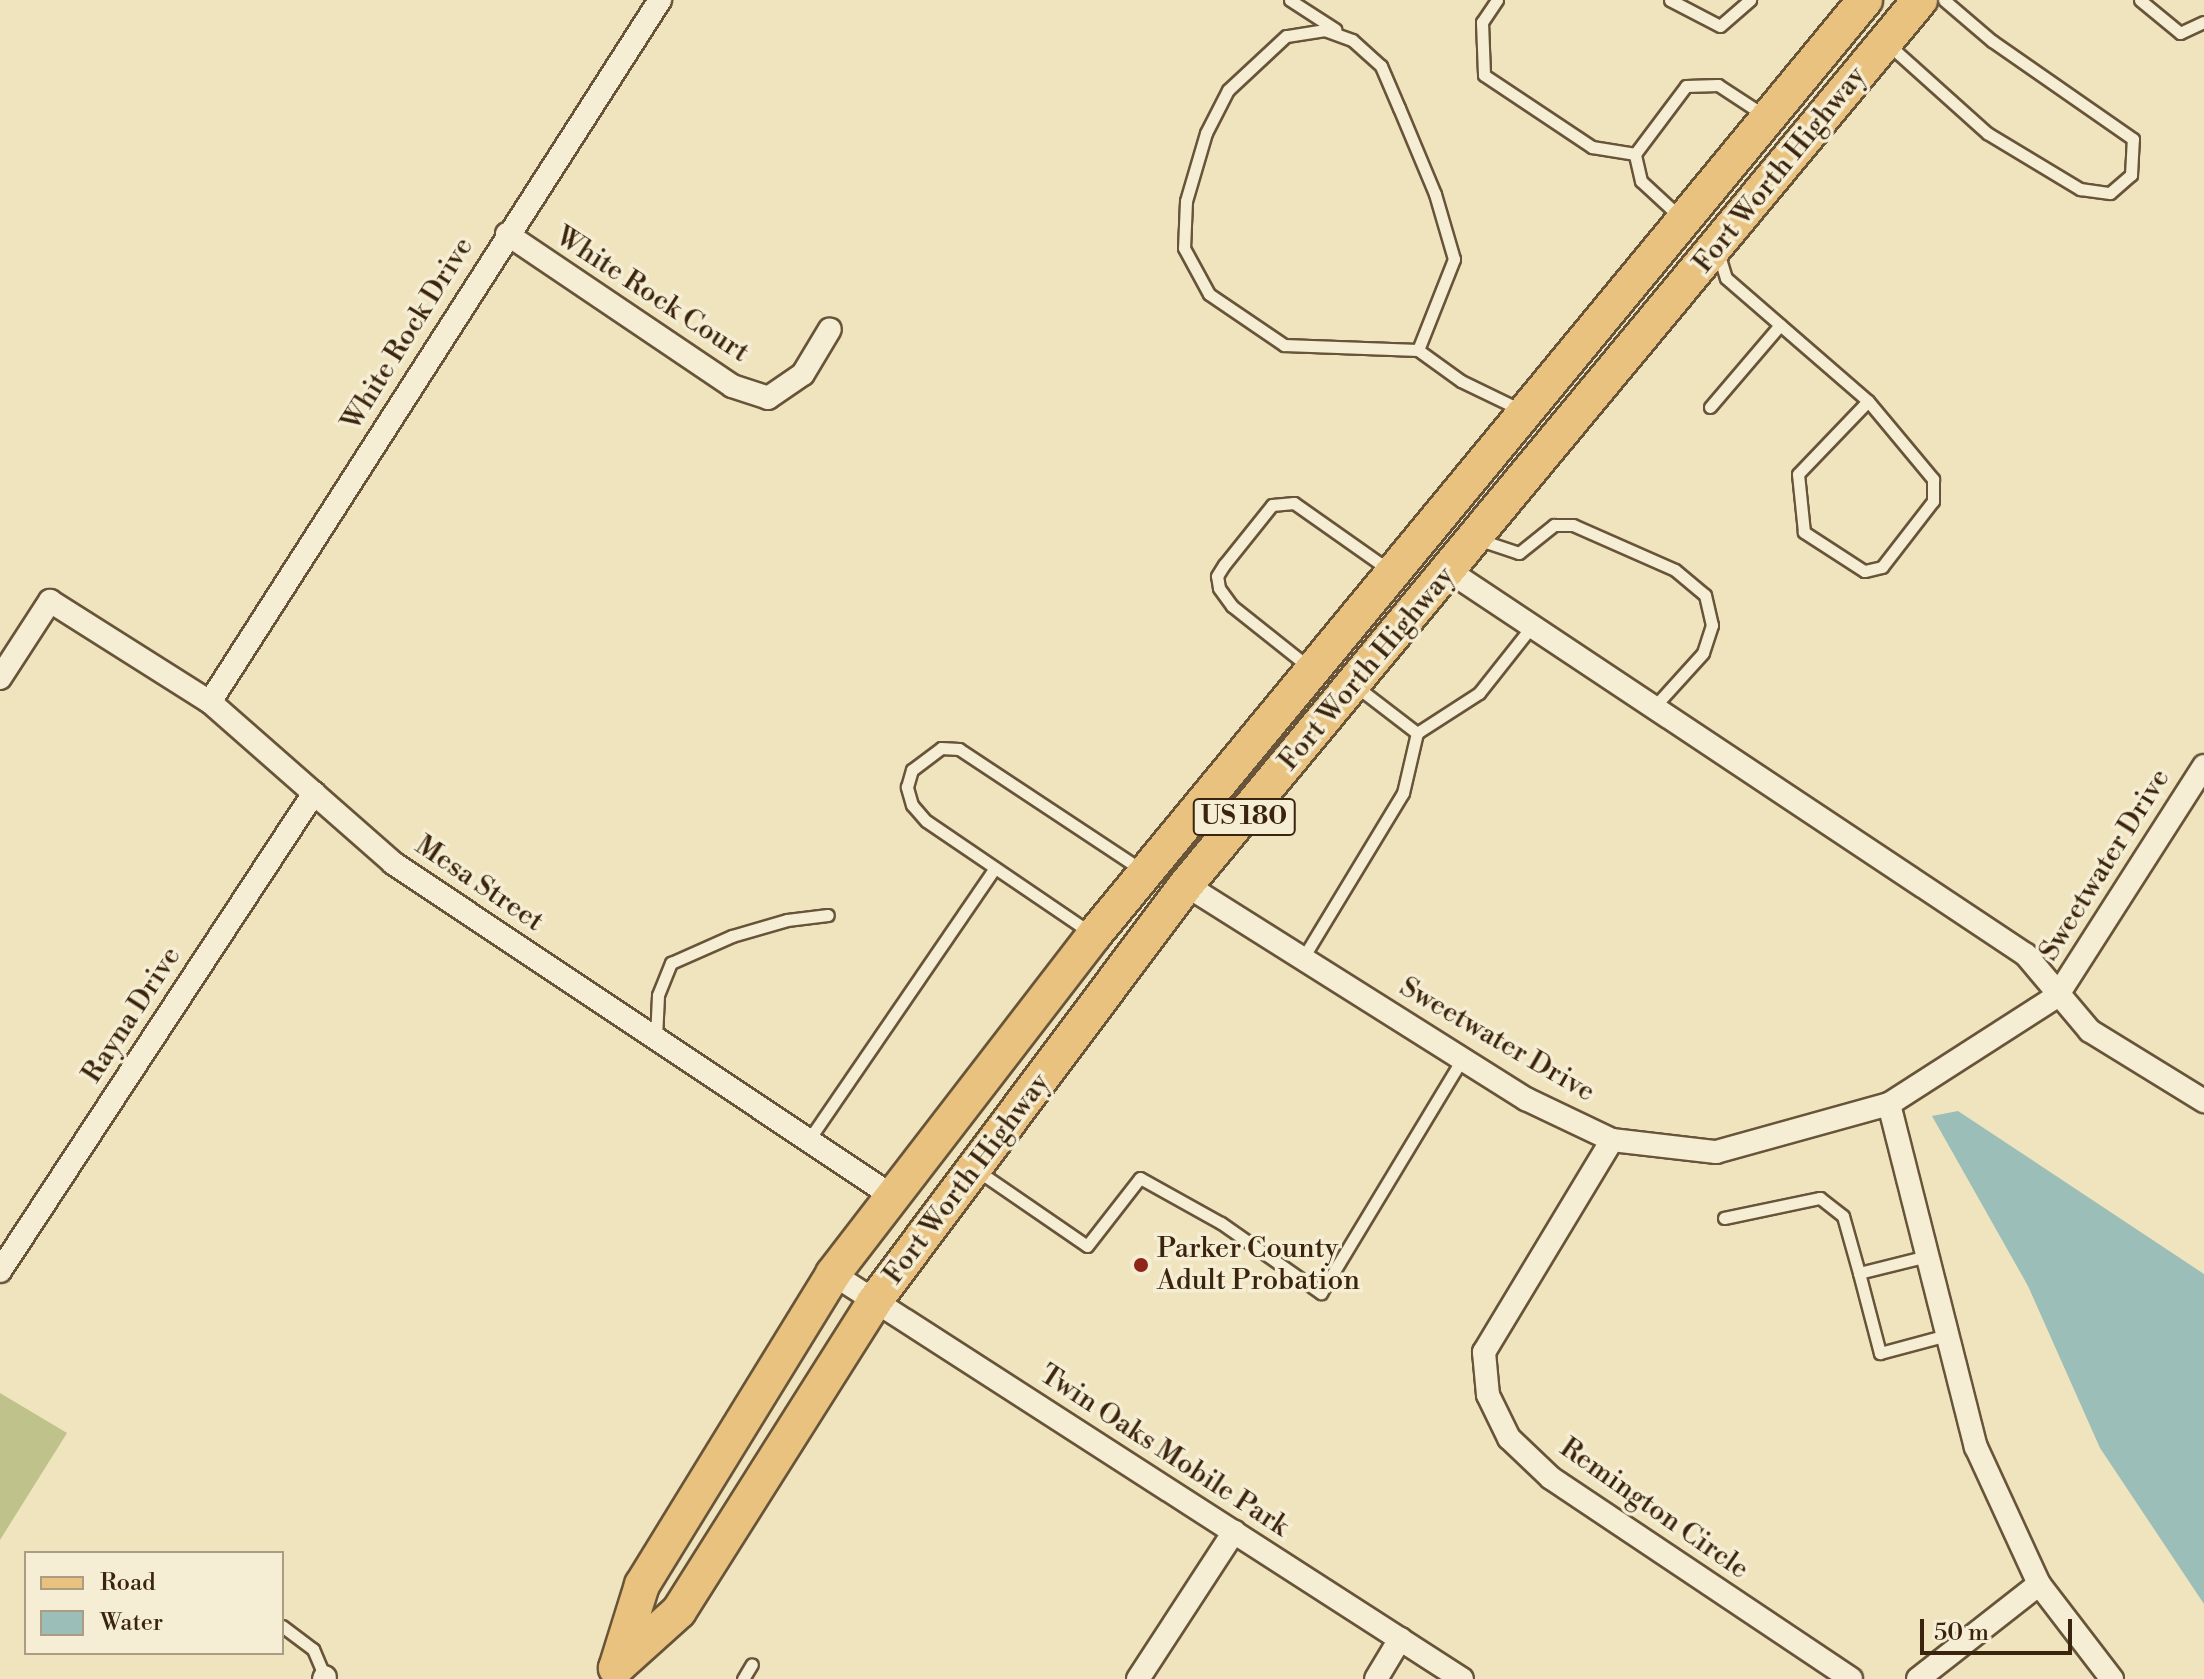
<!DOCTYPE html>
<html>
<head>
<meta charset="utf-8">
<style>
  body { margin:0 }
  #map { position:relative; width:2204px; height:1679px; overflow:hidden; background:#efe4bd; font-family:"Libre Bodoni",serif }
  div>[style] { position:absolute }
  .green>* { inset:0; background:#c0c28c }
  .water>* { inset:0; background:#9bbeb8 }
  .roads { filter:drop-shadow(2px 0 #685439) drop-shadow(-2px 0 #685439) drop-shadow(0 2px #685439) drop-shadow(0 -2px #685439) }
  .lane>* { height:11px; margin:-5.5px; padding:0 5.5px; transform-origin:5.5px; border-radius:5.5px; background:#f5edd4 }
  .street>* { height:22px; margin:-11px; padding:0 11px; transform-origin:11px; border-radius:11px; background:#f5edd4 }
  .primary>* { height:34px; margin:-17px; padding:0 17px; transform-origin:17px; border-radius:17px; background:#e8c27e }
  .dots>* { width:22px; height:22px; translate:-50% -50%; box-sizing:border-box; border:4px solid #f5edd4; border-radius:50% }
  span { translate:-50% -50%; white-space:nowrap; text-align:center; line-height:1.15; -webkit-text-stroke:7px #f5edd4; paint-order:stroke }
  .shield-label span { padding:2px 6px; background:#f5edd4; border:2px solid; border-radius:6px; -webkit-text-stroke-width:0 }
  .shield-label { font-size:26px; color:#3b240d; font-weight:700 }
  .street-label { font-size:28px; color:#3b240d }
  .poi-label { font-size:28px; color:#3b240d }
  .left { translate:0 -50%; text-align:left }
  .legend { position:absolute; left:24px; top:1551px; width:260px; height:104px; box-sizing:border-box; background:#f5edd4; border:2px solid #ab9d84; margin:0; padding:10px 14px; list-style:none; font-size:24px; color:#3b240d }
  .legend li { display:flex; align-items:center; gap:16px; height:40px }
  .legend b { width:40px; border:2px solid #ab9d84 }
  .scale { position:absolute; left:1920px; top:1619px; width:152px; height:36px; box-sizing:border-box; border:4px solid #3b240d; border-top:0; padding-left:10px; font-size:24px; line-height:28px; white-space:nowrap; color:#3b240d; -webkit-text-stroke:6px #f5edd4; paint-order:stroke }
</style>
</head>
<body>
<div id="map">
  <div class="green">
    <i style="clip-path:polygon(0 1393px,67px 1433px,0 1540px)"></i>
  </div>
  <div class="water">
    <i style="clip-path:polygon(1958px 1111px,2204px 1274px,2204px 1604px,2100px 1448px,2028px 1286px,1932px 1116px)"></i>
  </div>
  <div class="roads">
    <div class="lane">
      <i style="left:1290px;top:0;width:54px;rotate:32.8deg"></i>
      <i style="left:1497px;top:0;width:27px;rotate:124deg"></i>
      <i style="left:1482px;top:22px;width:53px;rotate:87.8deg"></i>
      <i style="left:1484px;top:75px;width:130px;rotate:33.7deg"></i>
      <i style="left:1592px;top:147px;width:44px;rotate:9.2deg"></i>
      <i style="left:1670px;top:0;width:56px;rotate:27.5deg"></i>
      <i style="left:1720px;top:26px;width:40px;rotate:-41deg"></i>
      <i style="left:2140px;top:0;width:52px;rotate:39.5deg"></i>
      <i style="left:2180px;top:33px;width:26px;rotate:-25deg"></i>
      <i style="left:1889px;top:45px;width:132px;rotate:41.9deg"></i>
      <i style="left:1987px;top:133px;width:109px;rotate:31.1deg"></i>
      <i style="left:2080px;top:189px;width:30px;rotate:8deg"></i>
      <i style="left:2110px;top:193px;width:28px;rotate:-41deg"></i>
      <i style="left:2131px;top:175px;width:36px;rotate:-87deg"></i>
      <i style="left:2133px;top:139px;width:172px;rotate:-145.2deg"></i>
      <i style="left:1992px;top:41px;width:63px;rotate:-139.5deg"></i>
      <i style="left:1680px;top:217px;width:53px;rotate:-137.3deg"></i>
      <i style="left:1641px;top:181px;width:28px;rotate:-103deg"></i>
      <i style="left:1635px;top:154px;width:85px;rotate:-53.1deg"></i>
      <i style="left:1686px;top:86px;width:32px;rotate:-2deg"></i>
      <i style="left:1718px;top:85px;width:55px;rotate:33.1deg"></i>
      <i style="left:1718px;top:252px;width:27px;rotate:73deg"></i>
      <i style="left:1726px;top:278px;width:188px;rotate:40.9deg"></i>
      <i style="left:1868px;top:401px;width:102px;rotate:50.2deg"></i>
      <i style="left:1933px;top:479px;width:22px;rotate:90deg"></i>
      <i style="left:1933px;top:501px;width:83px;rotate:127.7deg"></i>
      <i style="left:1882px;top:567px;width:18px;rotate:167deg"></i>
      <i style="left:1864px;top:571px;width:72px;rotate:-147deg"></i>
      <i style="left:1804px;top:532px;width:58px;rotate:-95.9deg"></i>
      <i style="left:1798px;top:474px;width:101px;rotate:-46.2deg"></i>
      <i style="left:1418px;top:350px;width:98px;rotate:-68.4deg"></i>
      <i style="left:1454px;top:259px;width:68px;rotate:-106.3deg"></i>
      <i style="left:1435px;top:194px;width:93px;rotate:-112.7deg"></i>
      <i style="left:1399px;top:108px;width:46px;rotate:-113.2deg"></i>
      <i style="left:1381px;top:66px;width:39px;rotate:-138deg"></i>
      <i style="left:1352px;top:40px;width:29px;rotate:-160deg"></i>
      <i style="left:1325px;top:30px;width:39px;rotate:171deg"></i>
      <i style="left:1286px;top:36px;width:79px;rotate:137deg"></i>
      <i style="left:1228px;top:90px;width:48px;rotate:117.1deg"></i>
      <i style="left:1206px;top:133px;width:71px;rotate:106.4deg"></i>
      <i style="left:1186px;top:201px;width:47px;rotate:92.4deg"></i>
      <i style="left:1184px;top:248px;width:52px;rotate:61.5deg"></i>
      <i style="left:1209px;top:294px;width:91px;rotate:34.2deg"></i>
      <i style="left:1284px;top:345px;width:134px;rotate:2.1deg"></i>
      <i style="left:1418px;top:350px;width:53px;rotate:35.8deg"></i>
      <i style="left:1461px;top:381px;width:67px;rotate:25.8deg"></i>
      <i style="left:1710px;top:407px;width:108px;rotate:-49.5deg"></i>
      <i style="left:1480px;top:540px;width:41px;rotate:18.4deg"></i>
      <i style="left:1519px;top:553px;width:45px;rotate:-38.7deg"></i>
      <i style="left:1554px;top:525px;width:19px"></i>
      <i style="left:1573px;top:525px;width:111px;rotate:23.8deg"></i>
      <i style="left:1675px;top:570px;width:39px;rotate:40deg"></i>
      <i style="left:1705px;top:595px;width:31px;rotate:77deg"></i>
      <i style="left:1712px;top:625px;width:29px;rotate:108deg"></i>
      <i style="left:1703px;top:653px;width:73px;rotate:132.2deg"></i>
      <i style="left:1310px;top:668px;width:100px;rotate:-141.5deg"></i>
      <i style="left:1232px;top:606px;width:22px;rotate:-126deg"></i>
      <i style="left:1219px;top:588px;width:12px;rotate:-99deg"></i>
      <i style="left:1217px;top:576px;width:13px;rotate:-58deg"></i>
      <i style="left:1224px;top:565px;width:77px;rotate:-51.3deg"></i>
      <i style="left:1272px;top:505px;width:22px;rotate:-5deg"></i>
      <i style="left:1294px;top:503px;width:116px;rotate:35.2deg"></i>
      <i style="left:1357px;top:687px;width:76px;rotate:37.5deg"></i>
      <i style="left:1091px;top:933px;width:199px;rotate:-145.8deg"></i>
      <i style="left:926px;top:821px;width:21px;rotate:-131deg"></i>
      <i style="left:912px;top:805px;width:19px;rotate:-106deg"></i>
      <i style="left:907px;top:787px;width:18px;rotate:-74deg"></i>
      <i style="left:912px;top:770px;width:36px;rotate:-37deg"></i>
      <i style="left:941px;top:748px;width:18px;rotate:3deg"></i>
      <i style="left:959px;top:749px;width:219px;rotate:33.5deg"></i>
      <i style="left:1303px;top:958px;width:193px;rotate:-58.8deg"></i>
      <i style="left:1403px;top:793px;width:62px;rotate:-76.9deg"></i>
      <i style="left:1417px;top:733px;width:74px;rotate:-32.8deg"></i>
      <i style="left:1479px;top:693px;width:85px;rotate:-51.7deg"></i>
      <i style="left:656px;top:1038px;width:43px;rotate:-87.3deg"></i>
      <i style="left:658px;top:995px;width:35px;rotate:-68deg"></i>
      <i style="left:671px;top:963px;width:67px;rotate:-23.9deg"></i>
      <i style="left:732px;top:936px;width:57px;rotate:-16.2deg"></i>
      <i style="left:787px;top:920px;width:41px;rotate:-7deg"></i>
      <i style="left:810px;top:1138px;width:327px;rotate:-55.6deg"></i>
      <i style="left:978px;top:1171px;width:132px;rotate:34.5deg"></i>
      <i style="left:1087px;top:1246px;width:86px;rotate:-52.1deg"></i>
      <i style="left:1140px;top:1178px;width:93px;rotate:29.1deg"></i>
      <i style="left:1221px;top:1223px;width:122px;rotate:35deg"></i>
      <i style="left:1321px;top:1293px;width:273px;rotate:-58.9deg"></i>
      <i style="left:1724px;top:1218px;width:98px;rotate:-11.8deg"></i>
      <i style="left:1820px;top:1198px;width:29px;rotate:38deg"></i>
      <i style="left:1843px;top:1216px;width:59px;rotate:74.3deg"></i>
      <i style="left:1859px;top:1273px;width:70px;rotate:-14deg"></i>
      <i style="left:1859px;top:1273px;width:83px;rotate:75.3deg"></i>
      <i style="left:1880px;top:1353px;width:69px;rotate:-15deg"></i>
      <i style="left:282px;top:1626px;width:39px;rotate:37deg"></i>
      <i style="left:313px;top:1649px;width:30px;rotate:67deg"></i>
      <i style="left:743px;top:1679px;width:17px;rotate:-59deg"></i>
    </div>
    <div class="street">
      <i style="left:507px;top:234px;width:272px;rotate:34deg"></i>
      <i style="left:732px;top:386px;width:38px;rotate:18deg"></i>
      <i style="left:768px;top:398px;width:42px;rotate:-34.4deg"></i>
      <i style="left:803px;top:374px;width:52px;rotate:-59deg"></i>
      <i style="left:1449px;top:571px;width:693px;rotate:33.64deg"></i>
      <i style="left:2026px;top:955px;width:99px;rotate:49.9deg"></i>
      <i style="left:2090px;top:1031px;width:134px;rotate:31.6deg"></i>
      <i style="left:0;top:678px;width:92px;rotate:-57deg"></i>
      <i style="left:50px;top:601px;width:189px;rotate:32.3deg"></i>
      <i style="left:210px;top:702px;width:244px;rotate:41.3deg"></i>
      <i style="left:393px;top:863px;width:600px;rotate:33.72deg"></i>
      <i style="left:210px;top:702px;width:834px;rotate:-57.34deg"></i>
      <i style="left:1186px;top:885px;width:402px;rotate:32.2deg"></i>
      <i style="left:1526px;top:1099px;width:95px;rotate:25.5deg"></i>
      <i style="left:1612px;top:1140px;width:105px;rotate:6.6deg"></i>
      <i style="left:1716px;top:1152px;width:180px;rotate:-15.5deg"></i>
      <i style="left:1889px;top:1104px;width:200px;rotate:-32.7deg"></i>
      <i style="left:2057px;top:996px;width:273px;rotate:-57.4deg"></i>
      <i style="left:1889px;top:1104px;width:354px;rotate:75.8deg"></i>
      <i style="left:1976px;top:1447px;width:151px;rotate:65.3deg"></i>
      <i style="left:2039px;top:1584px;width:120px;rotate:52.5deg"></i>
      <i style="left:1612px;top:1140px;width:248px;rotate:121.1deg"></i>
      <i style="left:1484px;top:1352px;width:43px;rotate:84.7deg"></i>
      <i style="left:1488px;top:1395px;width:48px;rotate:64deg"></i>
      <i style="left:1509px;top:1438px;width:58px;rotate:43.6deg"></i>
      <i style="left:1551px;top:1478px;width:361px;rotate:33.8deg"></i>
      <i style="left:0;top:1271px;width:572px;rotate:-56.7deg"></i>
      <i style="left:833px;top:1274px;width:748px;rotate:32.78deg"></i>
      <i style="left:324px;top:1679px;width:2px;rotate:-63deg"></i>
      <i style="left:1138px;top:1679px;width:176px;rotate:-56.9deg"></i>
      <i style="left:1376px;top:1679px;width:47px;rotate:-59deg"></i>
      <i style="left:1918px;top:1679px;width:154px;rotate:-38.1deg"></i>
    </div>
    <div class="primary">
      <i style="left:616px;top:1668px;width:85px;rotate:-42.1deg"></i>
      <i style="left:679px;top:1611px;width:365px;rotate:-57.7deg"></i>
      <i style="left:874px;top:1302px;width:521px;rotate:-53.2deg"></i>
      <i style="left:1186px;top:885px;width:1150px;rotate:-50.33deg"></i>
      <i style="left:616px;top:1668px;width:87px;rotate:-72.6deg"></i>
      <i style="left:642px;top:1585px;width:365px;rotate:-58.4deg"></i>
      <i style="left:833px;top:1274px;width:428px;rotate:-52.4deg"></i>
      <i style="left:1094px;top:935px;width:1212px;rotate:-50.49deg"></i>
    </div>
  </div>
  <div class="dots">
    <i style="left:1141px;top:1265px;background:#8f2418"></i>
  </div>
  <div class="shield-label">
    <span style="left:1244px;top:817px">US 180</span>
  </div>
  <div class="street-label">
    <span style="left:1780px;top:170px;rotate:-51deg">Fort Worth Highway</span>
    <span style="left:652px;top:295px;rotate:33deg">White Rock Court</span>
    <span style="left:408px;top:334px;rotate:-58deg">White Rock Drive</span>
    <span style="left:1367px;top:669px;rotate:-50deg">Fort Worth Highway</span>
    <span style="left:2105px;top:865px;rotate:-58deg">Sweetwater Drive</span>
    <span style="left:479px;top:884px;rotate:34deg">Mesa Street</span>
    <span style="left:132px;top:1015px;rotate:-57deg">Rayna Drive</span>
    <span style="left:1497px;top:1040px;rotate:30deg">Sweetwater Drive</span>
    <span style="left:967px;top:1179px;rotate:-53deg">Fort Worth Highway</span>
    <span style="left:1164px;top:1451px;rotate:33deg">Twin Oaks Mobile Park</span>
    <span style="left:1654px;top:1509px;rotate:35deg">Remington Circle</span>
  </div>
  <div class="poi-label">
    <span class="left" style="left:1157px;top:1265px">Parker County<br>Adult Probation</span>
  </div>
  <ul class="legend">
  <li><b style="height:10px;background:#e8c27e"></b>Road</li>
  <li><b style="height:22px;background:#9bbeb8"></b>Water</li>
  </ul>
  <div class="scale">50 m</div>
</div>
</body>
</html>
